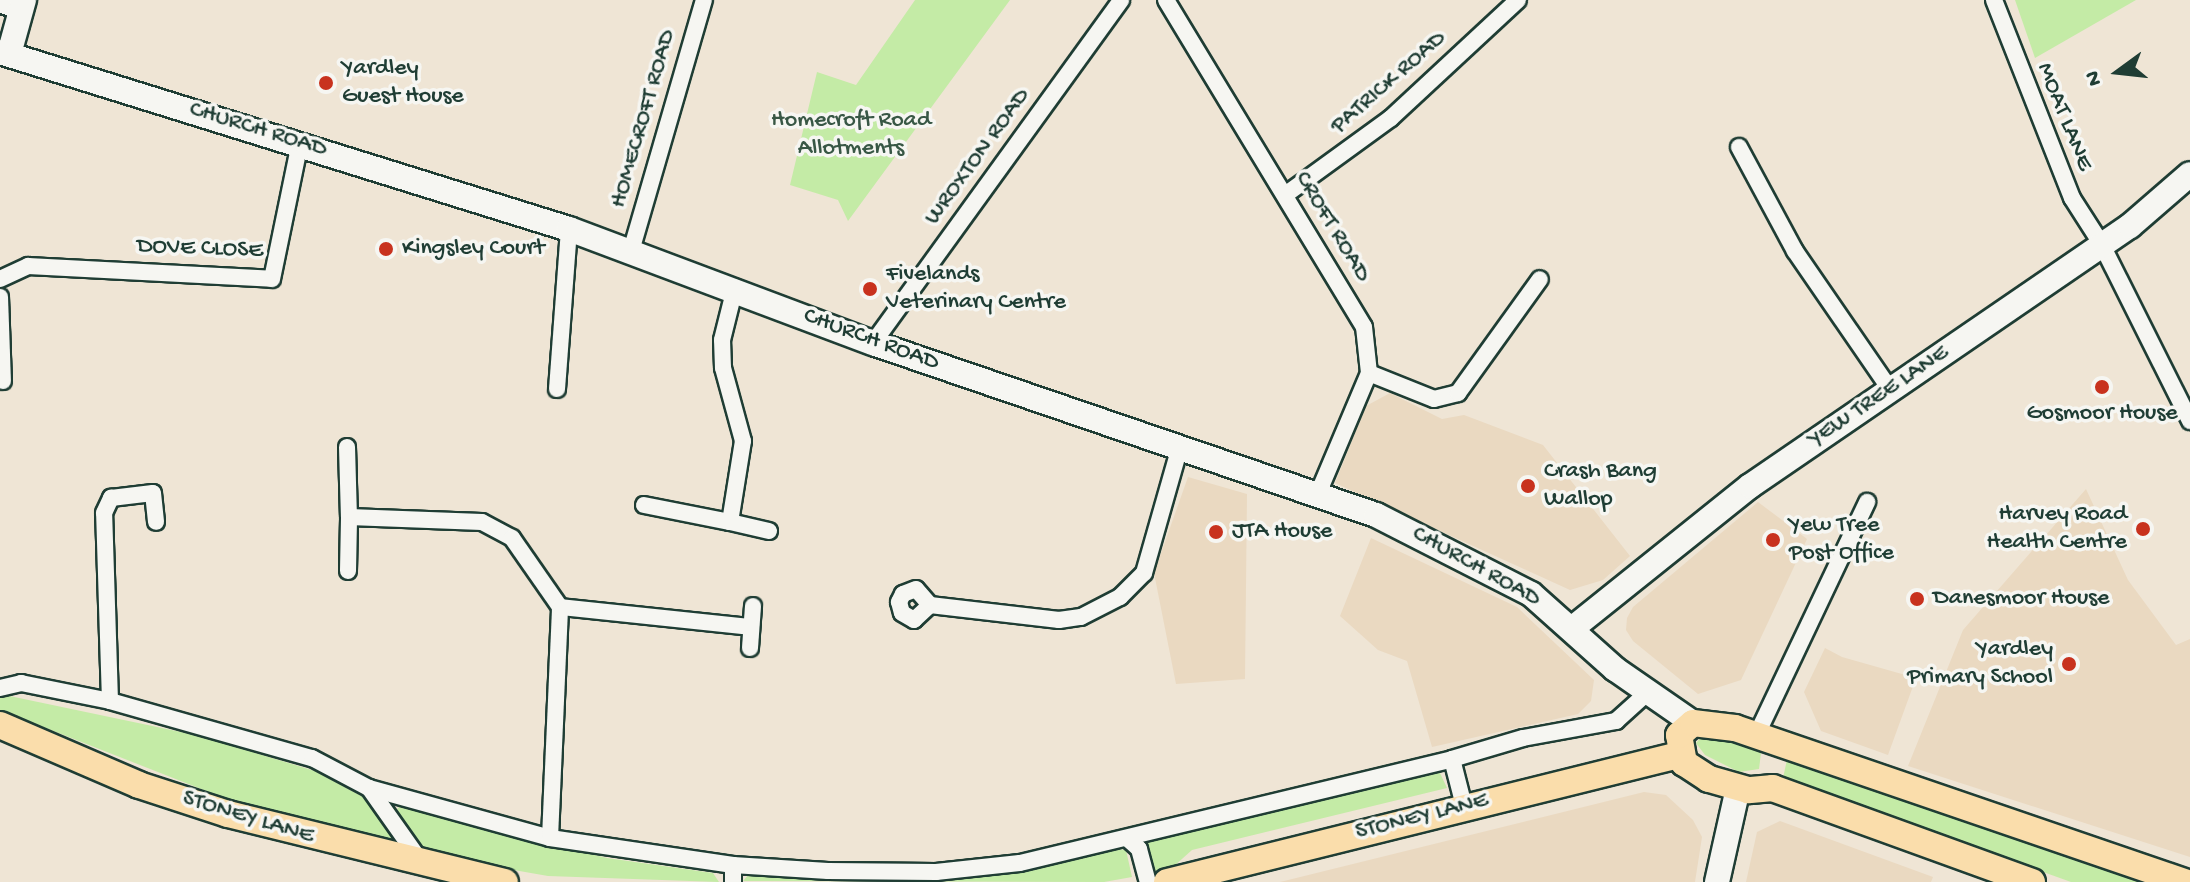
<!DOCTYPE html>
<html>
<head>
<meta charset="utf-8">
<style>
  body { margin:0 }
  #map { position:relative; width:2190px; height:882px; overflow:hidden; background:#efe5d5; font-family:"Gochi Hand",sans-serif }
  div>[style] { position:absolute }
  .built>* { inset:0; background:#ead9c1 }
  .green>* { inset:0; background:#c4eba6 }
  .roads { filter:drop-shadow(2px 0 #1f3d34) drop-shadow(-2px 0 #1f3d34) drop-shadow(0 2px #1f3d34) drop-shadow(0 -2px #1f3d34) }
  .street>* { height:16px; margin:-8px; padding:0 8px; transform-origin:8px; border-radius:8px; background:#f6f6f2 }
  .secondary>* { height:24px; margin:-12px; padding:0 12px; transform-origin:12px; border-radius:12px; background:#f6f6f2 }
  .primary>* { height:26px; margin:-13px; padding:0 13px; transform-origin:13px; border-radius:13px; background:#faddab }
  .dots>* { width:22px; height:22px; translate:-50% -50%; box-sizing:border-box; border:4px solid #f6f6f2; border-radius:50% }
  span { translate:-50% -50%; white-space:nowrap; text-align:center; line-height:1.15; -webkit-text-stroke:7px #f6f6f2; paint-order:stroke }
  .poi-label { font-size:24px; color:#1f3d34 }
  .left { translate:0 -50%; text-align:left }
  .right { translate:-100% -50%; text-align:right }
  .street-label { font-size:24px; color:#1f3d34 }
  .park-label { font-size:24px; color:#385745 }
  .north { position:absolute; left:2078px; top:32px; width:80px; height:80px; -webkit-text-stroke:6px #f6f6f2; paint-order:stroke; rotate:255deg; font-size:22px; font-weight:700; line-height:32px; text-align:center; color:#1f3d34 }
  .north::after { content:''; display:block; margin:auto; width:28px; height:36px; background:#1f3d34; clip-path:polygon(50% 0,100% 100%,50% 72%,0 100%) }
</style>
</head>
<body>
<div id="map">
  <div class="built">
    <i style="clip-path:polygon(1390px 393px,1442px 419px,1464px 415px,1543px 445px,1630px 556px,1603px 580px,1570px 590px,1335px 483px,1366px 406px)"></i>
    <i style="clip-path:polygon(1188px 477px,1247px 494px,1245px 679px,1176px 684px,1154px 573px)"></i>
    <i style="clip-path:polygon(2086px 489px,2128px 580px,2176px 645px,2190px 639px,2190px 857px,1908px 766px,1963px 630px)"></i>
    <i style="clip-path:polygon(1758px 502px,1807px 539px,1741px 680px,1698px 694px,1633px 641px,1626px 630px,1627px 618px,1633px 607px)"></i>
    <i style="clip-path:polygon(1371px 538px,1517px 607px,1594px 680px,1591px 701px,1578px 714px,1432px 747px,1407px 661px,1378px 650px,1340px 616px)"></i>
    <i style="clip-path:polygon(1825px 648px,1842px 657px,1916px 678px,1888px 755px,1821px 731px,1804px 692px)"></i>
    <i style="clip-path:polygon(1644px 792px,1666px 795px,1693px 820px,1702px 837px,1695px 882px,1280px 882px)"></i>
    <i style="clip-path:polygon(1780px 821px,1933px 877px,1931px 882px,1746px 882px,1757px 832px)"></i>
  </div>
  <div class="green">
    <i style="clip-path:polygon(915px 0,1010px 0,848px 221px,838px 200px,790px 185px,817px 72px,856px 85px)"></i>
    <i style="clip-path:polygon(2015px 0,2136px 0,2035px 58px)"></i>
    <i style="clip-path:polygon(0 694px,200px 736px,315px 771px,365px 798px,407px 851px,219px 796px,0 710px)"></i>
    <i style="clip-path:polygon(1705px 733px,1754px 746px,1761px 753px,1759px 769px,1739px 772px,1705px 755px,1696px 743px)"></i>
    <i style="clip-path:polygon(1788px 755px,2149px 882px,2071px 882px,1783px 778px)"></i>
    <i style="clip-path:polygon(1432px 770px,1440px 773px,1447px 788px,1192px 850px,1173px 867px,1154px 872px,1146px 844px,1152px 838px)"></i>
    <i style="clip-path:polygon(400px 806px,607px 858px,713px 873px,719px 882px,548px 876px,426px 855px,395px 811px)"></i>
    <i style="clip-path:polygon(1117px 849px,1126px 850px,1132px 877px,1104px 882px,743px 881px,750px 873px,895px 880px,1032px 870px)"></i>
  </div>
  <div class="roads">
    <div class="street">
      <i style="left:1166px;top:0;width:382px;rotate:58.8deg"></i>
      <i style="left:1364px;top:327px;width:46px;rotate:83.8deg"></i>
      <i style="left:1369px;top:373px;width:131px;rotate:112.9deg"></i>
      <i style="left:1994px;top:0;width:213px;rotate:68.5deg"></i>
      <i style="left:2072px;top:198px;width:56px;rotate:57.4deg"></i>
      <i style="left:2102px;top:245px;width:197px;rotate:63.4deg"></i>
      <i style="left:0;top:4px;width:22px;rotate:22deg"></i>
      <i style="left:1739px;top:147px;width:118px;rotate:61.7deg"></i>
      <i style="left:1795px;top:251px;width:168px;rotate:55.5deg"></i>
      <i style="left:1285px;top:195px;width:131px;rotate:-36deg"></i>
      <i style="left:1391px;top:118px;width:173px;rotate:-42.9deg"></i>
      <i style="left:631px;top:251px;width:261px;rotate:-73.8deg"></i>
      <i style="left:0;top:279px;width:31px;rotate:-25deg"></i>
      <i style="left:28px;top:266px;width:244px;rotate:3deg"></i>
      <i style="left:272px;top:279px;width:139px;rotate:-78.4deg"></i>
      <i style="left:0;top:297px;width:84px;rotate:88deg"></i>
      <i style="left:873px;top:343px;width:423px;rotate:-54.1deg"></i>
      <i style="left:1369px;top:373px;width:70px;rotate:21.8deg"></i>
      <i style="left:1434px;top:399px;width:25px;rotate:-14deg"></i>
      <i style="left:1458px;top:393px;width:140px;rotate:-54.3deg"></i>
      <i style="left:557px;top:389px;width:160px;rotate:-85.7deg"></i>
      <i style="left:347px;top:447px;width:70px;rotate:88.4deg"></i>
      <i style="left:644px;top:505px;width:88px;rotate:11.2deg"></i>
      <i style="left:730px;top:522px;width:82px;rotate:-80.9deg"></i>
      <i style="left:743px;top:441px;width:76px;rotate:-105.3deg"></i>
      <i style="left:723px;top:368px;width:28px;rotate:-92deg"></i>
      <i style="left:722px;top:340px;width:54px;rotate:-76deg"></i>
      <i style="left:730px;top:522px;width:40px;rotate:13deg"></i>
      <i style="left:348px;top:571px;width:54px;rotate:-88.9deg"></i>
      <i style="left:349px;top:517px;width:133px;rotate:2.2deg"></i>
      <i style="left:482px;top:522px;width:34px;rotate:28deg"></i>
      <i style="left:512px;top:538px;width:84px;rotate:55.2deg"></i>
      <i style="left:930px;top:605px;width:21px;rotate:-131deg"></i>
      <i style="left:916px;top:589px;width:14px;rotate:159deg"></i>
      <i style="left:903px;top:594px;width:9px;rotate:117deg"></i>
      <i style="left:899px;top:602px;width:11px;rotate:75deg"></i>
      <i style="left:902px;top:613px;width:14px;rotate:30deg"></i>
      <i style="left:914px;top:620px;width:22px;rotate:-43deg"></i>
      <i style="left:930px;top:605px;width:130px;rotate:6.6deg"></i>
      <i style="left:1059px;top:620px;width:22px;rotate:-8deg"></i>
      <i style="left:1081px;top:617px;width:44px;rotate:-27.1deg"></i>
      <i style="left:1120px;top:597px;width:34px;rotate:-45deg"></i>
      <i style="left:1144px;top:573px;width:128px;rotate:-74.1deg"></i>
      <i style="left:750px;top:648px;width:42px;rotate:-85.9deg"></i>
      <i style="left:0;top:688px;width:22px;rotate:-13deg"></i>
      <i style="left:21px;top:683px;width:91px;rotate:11.4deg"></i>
      <i style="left:110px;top:701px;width:210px;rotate:15.8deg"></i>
      <i style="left:312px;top:758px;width:64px;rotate:27.8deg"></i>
      <i style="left:369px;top:788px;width:92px;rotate:54.8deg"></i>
      <i style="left:110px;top:701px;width:188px;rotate:-91.8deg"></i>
      <i style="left:104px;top:513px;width:17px;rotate:-65deg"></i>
      <i style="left:111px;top:498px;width:42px;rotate:-6.8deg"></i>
      <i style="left:153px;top:493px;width:29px;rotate:84deg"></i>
      <i style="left:1757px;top:734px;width:257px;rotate:-64.6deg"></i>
      <i style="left:1452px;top:759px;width:74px;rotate:-16.5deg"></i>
      <i style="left:1523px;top:738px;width:95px;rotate:-10.4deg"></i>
      <i style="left:1616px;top:721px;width:42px;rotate:-42.1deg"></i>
      <i style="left:369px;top:788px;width:188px;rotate:15.4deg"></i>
      <i style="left:550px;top:838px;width:185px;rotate:8.4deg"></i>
      <i style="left:733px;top:865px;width:95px;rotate:3.6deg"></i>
      <i style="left:828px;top:871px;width:108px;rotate:0.5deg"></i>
      <i style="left:936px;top:872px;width:84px;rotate:-6.1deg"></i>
      <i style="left:1020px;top:863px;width:444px;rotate:-13.5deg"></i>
      <i style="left:1452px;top:759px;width:49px;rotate:75.7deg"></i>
      <i style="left:550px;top:838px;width:231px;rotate:-87.5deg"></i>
      <i style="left:560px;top:607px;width:192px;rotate:6deg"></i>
      <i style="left:1128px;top:839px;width:15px;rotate:42deg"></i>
      <i style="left:1139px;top:849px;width:34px;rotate:75deg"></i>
      <i style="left:733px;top:882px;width:17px;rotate:-90deg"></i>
    </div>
    <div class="secondary">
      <i style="left:0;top:52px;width:596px;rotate:17.28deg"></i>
      <i style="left:569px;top:229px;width:325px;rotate:20.6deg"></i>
      <i style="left:873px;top:343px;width:532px;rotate:18.88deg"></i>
      <i style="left:1376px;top:515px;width:174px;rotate:27deg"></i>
      <i style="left:1531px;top:594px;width:113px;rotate:41.8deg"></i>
      <i style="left:1615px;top:669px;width:95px;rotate:34.7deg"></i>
      <i style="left:9px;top:54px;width:56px;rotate:-74.5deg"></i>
      <i style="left:1574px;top:627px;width:226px;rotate:-38.7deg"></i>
      <i style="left:1750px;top:486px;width:460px;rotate:-34.4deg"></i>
      <i style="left:2130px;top:226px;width:79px;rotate:-40.9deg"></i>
      <i style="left:1717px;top:882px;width:96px;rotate:-77.4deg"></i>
    </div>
    <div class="primary">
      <i style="left:0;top:725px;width:151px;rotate:23.3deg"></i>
      <i style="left:139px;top:785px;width:94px;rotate:18deg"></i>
      <i style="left:228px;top:814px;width:285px;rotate:13.8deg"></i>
      <i style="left:1167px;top:882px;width:528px;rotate:-13.93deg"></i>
      <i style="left:2032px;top:882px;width:276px;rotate:-160.1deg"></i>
      <i style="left:1773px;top:788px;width:25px;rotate:175deg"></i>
      <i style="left:1748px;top:790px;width:41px;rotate:-164.2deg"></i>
      <i style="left:1709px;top:779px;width:30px;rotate:-147deg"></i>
      <i style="left:1684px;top:763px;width:28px;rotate:-100deg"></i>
      <i style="left:1679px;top:735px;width:18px;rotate:-41deg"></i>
      <i style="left:1693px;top:723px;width:42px;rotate:6.8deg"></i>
      <i style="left:1735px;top:728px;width:476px;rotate:18.9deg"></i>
    </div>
  </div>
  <div class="dots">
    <i style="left:326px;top:83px;background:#c8321e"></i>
    <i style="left:386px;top:249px;background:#c8321e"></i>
    <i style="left:870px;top:289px;background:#c8321e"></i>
    <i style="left:2102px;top:387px;background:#c8321e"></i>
    <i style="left:1528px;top:486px;background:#c8321e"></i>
    <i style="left:2143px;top:529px;background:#c8321e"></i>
    <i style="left:1216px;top:532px;background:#c8321e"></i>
    <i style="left:1773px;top:540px;background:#c8321e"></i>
    <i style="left:1917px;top:599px;background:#c8321e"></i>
    <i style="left:2069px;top:664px;background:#c8321e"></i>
  </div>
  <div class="poi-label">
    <span class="left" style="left:342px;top:83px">Yardley<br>Guest House</span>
    <span class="left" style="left:402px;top:249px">Kingsley Court</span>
    <span class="left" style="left:886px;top:289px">Fivelands<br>Veterinary Centre</span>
    <span style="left:2102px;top:414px">Gosmoor House</span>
    <span class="left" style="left:1544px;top:486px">Crash Bang<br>Wallop</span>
    <span class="right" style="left:2127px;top:529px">Harvey Road<br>Health Centre</span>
    <span class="left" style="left:1789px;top:540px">Yew Tree<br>Post Office</span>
    <span class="left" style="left:1232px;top:532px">JTA House</span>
    <span class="left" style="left:1933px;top:599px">Danesmoor House</span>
    <span class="right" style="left:2053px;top:664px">Yardley<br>Primary School</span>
  </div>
  <div class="street-label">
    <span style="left:1389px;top:83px;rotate:-41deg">PATRICK ROAD</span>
    <span style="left:2064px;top:117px;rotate:68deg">MOAT LANE</span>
    <span style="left:644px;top:119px;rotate:-74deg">HOMECROFT ROAD</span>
    <span style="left:258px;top:130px;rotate:17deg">CHURCH ROAD</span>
    <span style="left:978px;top:157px;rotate:-54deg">WROXTON ROAD</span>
    <span style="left:1332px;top:227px;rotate:59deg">CROFT ROAD</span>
    <span style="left:200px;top:249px;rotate:2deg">DOVE CLOSE</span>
    <span style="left:871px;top:340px;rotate:20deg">CHURCH ROAD</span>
    <span style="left:1879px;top:397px;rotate:-34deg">YEW TREE LANE</span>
    <span style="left:1476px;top:567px;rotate:29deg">CHURCH ROAD</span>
    <span style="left:1422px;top:817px;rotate:-14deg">STONEY LANE</span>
    <span style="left:248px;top:818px;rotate:17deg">STONEY LANE</span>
  </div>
  <div class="park-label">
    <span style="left:851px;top:135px">Homecroft Road<br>Allotments</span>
  </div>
  <div class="north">N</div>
</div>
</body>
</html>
